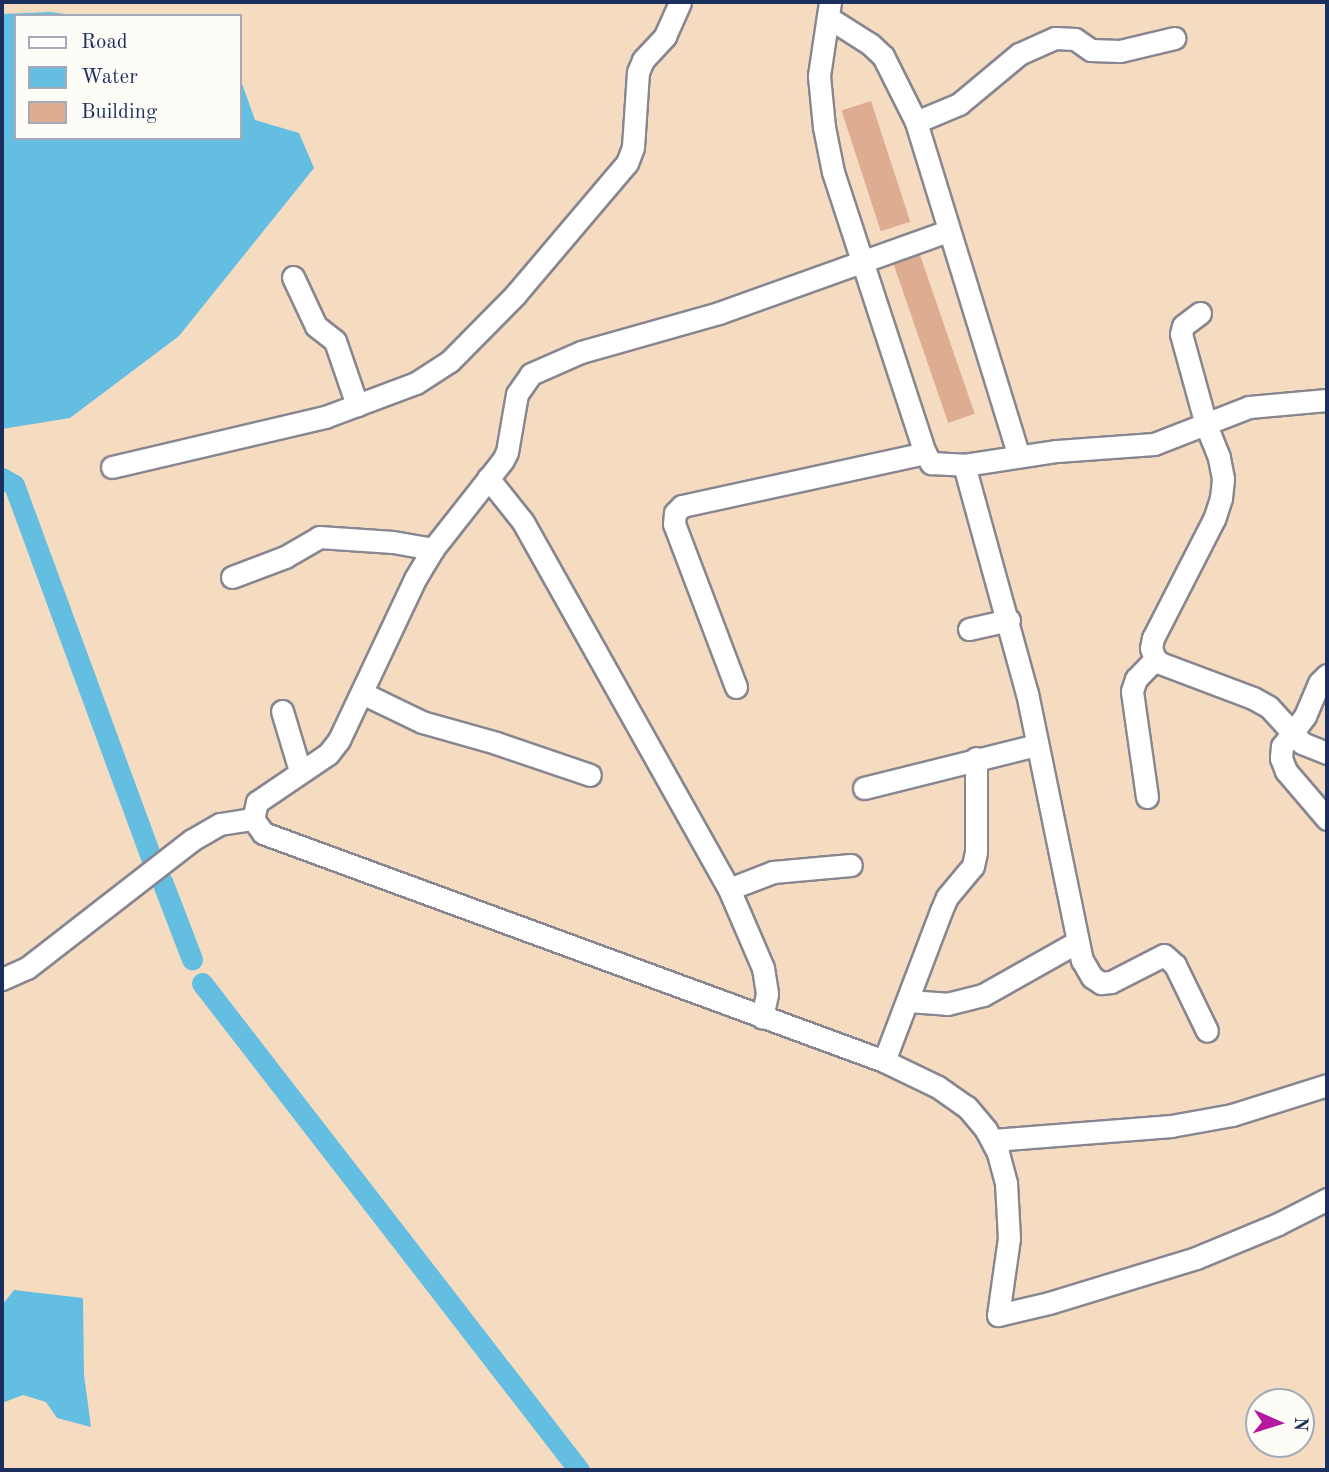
<!DOCTYPE html>
<html>
<head>
<meta charset="utf-8">
<style>
  body { margin:0 }
  #map { position:relative; width:1329px; height:1472px; overflow:hidden; background:#f5dcc1; font-family:"Old Standard TT",serif }
  div>[style] { position:absolute }
  .water>* { inset:0; background:#63bee1 }
  .canal>* { height:21px; margin:-10.5px; padding:0 10.5px; transform-origin:10.5px; border-radius:10.5px; background:#63bee1 }
  .building>* { inset:0; background:#deac91; transform-origin:0 0 }
  .roads { filter:drop-shadow(2px 0 #888690) drop-shadow(-2px 0 #888690) drop-shadow(0 2px #888690) drop-shadow(0 -2px #888690) }
  .minor>* { height:21px; margin:-10.5px; padding:0 10.5px; transform-origin:10.5px; border-radius:10.5px; background:#fff }
  span { translate:-50% -50%; white-space:nowrap; text-align:center; line-height:1.15; -webkit-text-stroke:5px #fdfcf7; paint-order:stroke }
  .frame { position:absolute; inset:0; border:4px solid #1b2f5e; pointer-events:none }
  .legend { position:absolute; left:14px; top:14px; width:228px; height:126px; box-sizing:border-box; background:#fdfcf7; border:2px solid #a3aaba; margin:0; padding:9px 12px; list-style:none; font-size:21px; color:#1b2f5e }
  .legend li { display:flex; align-items:center; gap:14px; height:35px }
  .legend b { width:35px; border:2px solid #a3aaba }
  .north { position:absolute; left:1245px; top:1388px; width:70px; height:70px; box-sizing:border-box; background:#fdfcf7; border:2px solid #a3aaba; border-radius:50%; rotate:93deg; font-size:19px; font-weight:700; line-height:28px; text-align:center; color:#1b2f5e }
  .north::after { content:''; display:block; margin:auto; width:24px; height:32px; background:#b5179e; clip-path:polygon(50% 0,100% 100%,50% 72%,0 100%) }
</style>
</head>
<body>
<div id="map">
  <div class="water">
    <i style="clip-path:polygon(50px 12px,81px 16px,16px 16px,16px 138px,240px 138px,240px 78px,255px 120px,299px 133px,314px 168px,179px 336px,70px 418px,2px 429px,2px 14px)"></i>
    <i style="clip-path:polygon(14px 1290px,83px 1298px,84px 1375px,91px 1427px,57px 1418px,46px 1402px,23px 1395px,2px 1403px,2px 1305px)"></i>
  </div>
  <div class="canal">
    <i style="left:2px;top:478px;width:14px;rotate:30deg"></i>
    <i style="left:14px;top:485px;width:396px;rotate:69.8deg"></i>
    <i style="left:162px;top:881px;width:84px;rotate:69deg"></i>
    <i style="left:202px;top:983px;width:616px;rotate:52.26deg"></i>
  </div>
  <div class="building">
    <i style="left:871px;top:101px;width:127px;height:31px;rotate:72deg"></i>
    <i style="left:920px;top:255px;width:168px;height:28px;rotate:71deg"></i>
  </div>
  <div class="roads">
    <div class="minor">
      <i style="left:830px;top:2px;width:75px;rotate:98.5deg"></i>
      <i style="left:819px;top:76px;width:51px;rotate:84.4deg"></i>
      <i style="left:824px;top:127px;width:46px;rotate:78.7deg"></i>
      <i style="left:833px;top:172px;width:296px;rotate:71.9deg"></i>
      <i style="left:925px;top:453px;width:12px;rotate:59deg"></i>
      <i style="left:931px;top:463px;width:33px;rotate:3deg"></i>
      <i style="left:964px;top:465px;width:94px;rotate:-8.6deg"></i>
      <i style="left:1057px;top:451px;width:97px;rotate:-4.1deg"></i>
      <i style="left:1154px;top:444px;width:102px;rotate:-21.3deg"></i>
      <i style="left:1249px;top:407px;width:78px;rotate:-5.1deg"></i>
      <i style="left:829px;top:18px;width:49px;rotate:32.4deg"></i>
      <i style="left:870px;top:44px;width:18px;rotate:43deg"></i>
      <i style="left:883px;top:56px;width:74px;rotate:63.4deg"></i>
      <i style="left:916px;top:122px;width:350px;rotate:72.9deg"></i>
      <i style="left:916px;top:122px;width:47px;rotate:-22.7deg"></i>
      <i style="left:959px;top:104px;width:78px;rotate:-39.8deg"></i>
      <i style="left:1019px;top:54px;width:39px;rotate:-24deg"></i>
      <i style="left:1055px;top:38px;width:20px;rotate:3deg"></i>
      <i style="left:1075px;top:39px;width:19px;rotate:35deg"></i>
      <i style="left:1091px;top:50px;width:29px;rotate:2deg"></i>
      <i style="left:1120px;top:51px;width:56px;rotate:-13.5deg"></i>
      <i style="left:948px;top:231px;width:243px;rotate:160.3deg"></i>
      <i style="left:719px;top:313px;width:143px;rotate:164.2deg"></i>
      <i style="left:581px;top:352px;width:55px;rotate:156.3deg"></i>
      <i style="left:531px;top:374px;width:24px;rotate:125deg"></i>
      <i style="left:517px;top:394px;width:59px;rotate:99.8deg"></i>
      <i style="left:507px;top:452px;width:9px;rotate:117deg"></i>
      <i style="left:503px;top:460px;width:113px;rotate:128.2deg"></i>
      <i style="left:433px;top:549px;width:35px;rotate:121deg"></i>
      <i style="left:415px;top:579px;width:178px;rotate:115.3deg"></i>
      <i style="left:339px;top:740px;width:18px;rotate:128deg"></i>
      <i style="left:328px;top:754px;width:86px;rotate:145.9deg"></i>
      <i style="left:257px;top:802px;width:17px;rotate:103deg"></i>
      <i style="left:253px;top:819px;width:17px;rotate:54deg"></i>
      <i style="left:263px;top:833px;width:662px;rotate:20.16deg"></i>
      <i style="left:884px;top:1061px;width:60px;rotate:25.7deg"></i>
      <i style="left:938px;top:1087px;width:35px;rotate:35deg"></i>
      <i style="left:967px;top:1107px;width:30px;rotate:50deg"></i>
      <i style="left:986px;top:1130px;width:26px;rotate:62deg"></i>
      <i style="left:998px;top:1153px;width:31px;rotate:75deg"></i>
      <i style="left:1006px;top:1183px;width:55px;rotate:86.9deg"></i>
      <i style="left:1009px;top:1238px;width:78px;rotate:98.1deg"></i>
      <i style="left:998px;top:1315px;width:52px;rotate:-13.2deg"></i>
      <i style="left:1049px;top:1303px;width:154px;rotate:-17deg"></i>
      <i style="left:1196px;top:1258px;width:89px;rotate:-22.5deg"></i>
      <i style="left:1278px;top:1224px;width:55px;rotate:-27deg"></i>
      <i style="left:293px;top:277px;width:54px;rotate:64.9deg"></i>
      <i style="left:316px;top:326px;width:24px;rotate:38deg"></i>
      <i style="left:335px;top:341px;width:68px;rotate:71deg"></i>
      <i style="left:1200px;top:313px;width:21px;rotate:143deg"></i>
      <i style="left:1183px;top:326px;width:8px;rotate:104deg"></i>
      <i style="left:1181px;top:334px;width:94px;rotate:74.6deg"></i>
      <i style="left:1206px;top:425px;width:35px;rotate:68deg"></i>
      <i style="left:1219px;top:458px;width:21px;rotate:79deg"></i>
      <i style="left:1223px;top:479px;width:19px;rotate:96deg"></i>
      <i style="left:1221px;top:498px;width:22px;rotate:108deg"></i>
      <i style="left:1214px;top:519px;width:134px;rotate:117.1deg"></i>
      <i style="left:1153px;top:638px;width:10px;rotate:101deg"></i>
      <i style="left:1151px;top:648px;width:12px;rotate:70deg"></i>
      <i style="left:1155px;top:659px;width:6px;rotate:39deg"></i>
      <i style="left:1160px;top:663px;width:99px;rotate:20.6deg"></i>
      <i style="left:1253px;top:698px;width:18px;rotate:29deg"></i>
      <i style="left:1269px;top:707px;width:49px;rotate:47.5deg"></i>
      <i style="left:1302px;top:743px;width:27px;rotate:22deg"></i>
      <i style="left:964px;top:465px;width:237px;rotate:74.6deg"></i>
      <i style="left:1027px;top:693px;width:273px;rotate:78.4deg"></i>
      <i style="left:1082px;top:960px;width:20px;rotate:60deg"></i>
      <i style="left:1092px;top:977px;width:11px;rotate:34deg"></i>
      <i style="left:1101px;top:983px;width:10px;rotate:-6deg"></i>
      <i style="left:1111px;top:982px;width:59px;rotate:-27deg"></i>
      <i style="left:1164px;top:955px;width:15px;rotate:42deg"></i>
      <i style="left:1175px;top:965px;width:73px;rotate:64.1deg"></i>
      <i style="left:112px;top:467px;width:219px;rotate:-13.2deg"></i>
      <i style="left:325px;top:417px;width:97px;rotate:-20.5deg"></i>
      <i style="left:416px;top:383px;width:40px;rotate:-32.9deg"></i>
      <i style="left:450px;top:361px;width:93px;rotate:-45.4deg"></i>
      <i style="left:515px;top:295px;width:173px;rotate:-49.7deg"></i>
      <i style="left:627px;top:163px;width:17px;rotate:-69deg"></i>
      <i style="left:633px;top:147px;width:75px;rotate:-86.2deg"></i>
      <i style="left:638px;top:72px;width:13px;rotate:-67deg"></i>
      <i style="left:643px;top:60px;width:33px;rotate:-47deg"></i>
      <i style="left:665px;top:36px;width:37px;rotate:-66deg"></i>
      <i style="left:488px;top:478px;width:56px;rotate:51.5deg"></i>
      <i style="left:523px;top:522px;width:421px;rotate:60.7deg"></i>
      <i style="left:729px;top:889px;width:86px;rotate:66.7deg"></i>
      <i style="left:763px;top:968px;width:26px;rotate:81deg"></i>
      <i style="left:767px;top:994px;width:24px;rotate:102deg"></i>
      <i style="left:232px;top:577px;width:57px;rotate:-20.7deg"></i>
      <i style="left:285px;top:557px;width:39px;rotate:-30deg"></i>
      <i style="left:319px;top:537px;width:74px;rotate:3.9deg"></i>
      <i style="left:393px;top:542px;width:41px;rotate:9.9deg"></i>
      <i style="left:969px;top:629px;width:41px;rotate:-12.7deg"></i>
      <i style="left:1327px;top:675px;width:11px;rotate:135deg"></i>
      <i style="left:1319px;top:683px;width:36px;rotate:113deg"></i>
      <i style="left:1305px;top:716px;width:38px;rotate:127deg"></i>
      <i style="left:1282px;top:746px;width:12px;rotate:95deg"></i>
      <i style="left:1281px;top:758px;width:14px;rotate:69deg"></i>
      <i style="left:1286px;top:771px;width:63px;rotate:49.5deg"></i>
      <i style="left:736px;top:687px;width:174px;rotate:-110.8deg"></i>
      <i style="left:674px;top:524px;width:11px;rotate:-85deg"></i>
      <i style="left:675px;top:513px;width:10px;rotate:-45deg"></i>
      <i style="left:682px;top:506px;width:249px;rotate:-12.3deg"></i>
      <i style="left:362px;top:693px;width:67px;rotate:25.8deg"></i>
      <i style="left:422px;top:722px;width:77px;rotate:15.8deg"></i>
      <i style="left:496px;top:743px;width:99px;rotate:18.8deg"></i>
      <i style="left:282px;top:711px;width:63px;rotate:73.3deg"></i>
      <i style="left:864px;top:788px;width:178px;rotate:-14deg"></i>
      <i style="left:1147px;top:797px;width:107px;rotate:-98.1deg"></i>
      <i style="left:1132px;top:691px;width:13px;rotate:-72deg"></i>
      <i style="left:1136px;top:679px;width:28px;rotate:-46deg"></i>
      <i style="left:729px;top:889px;width:47px;rotate:-21.1deg"></i>
      <i style="left:773px;top:872px;width:78px;rotate:-5.1deg"></i>
      <i style="left:2px;top:979px;width:27px;rotate:-24deg"></i>
      <i style="left:27px;top:968px;width:209px;rotate:-37.8deg"></i>
      <i style="left:192px;top:840px;width:32px;rotate:-30deg"></i>
      <i style="left:220px;top:824px;width:33px;rotate:-9deg"></i>
      <i style="left:908px;top:1001px;width:39px;rotate:4deg"></i>
      <i style="left:947px;top:1004px;width:37px;rotate:-14deg"></i>
      <i style="left:983px;top:995px;width:108px;rotate:-29.4deg"></i>
      <i style="left:884px;top:1061px;width:160px;rotate:-69.2deg"></i>
      <i style="left:941px;top:911px;width:15px;rotate:-67deg"></i>
      <i style="left:947px;top:897px;width:40px;rotate:-50deg"></i>
      <i style="left:973px;top:866px;width:14px;rotate:-78deg"></i>
      <i style="left:976px;top:852px;width:94px;rotate:-90deg"></i>
      <i style="left:993px;top:1140px;width:179px;rotate:-4.5deg"></i>
      <i style="left:1171px;top:1126px;width:62px;rotate:-10.2deg"></i>
      <i style="left:1232px;top:1115px;width:100px;rotate:-17.5deg"></i>
    </div>
  </div>
  <div class="frame"></div>
  <ul class="legend">
  <li><b style="height:9px;background:#fff"></b>Road</li>
  <li><b style="height:19px;background:#63bee1"></b>Water</li>
  <li><b style="height:19px;background:#deac91"></b>Building</li>
  </ul>
  <div class="north">N</div>
</div>
</body>
</html>
